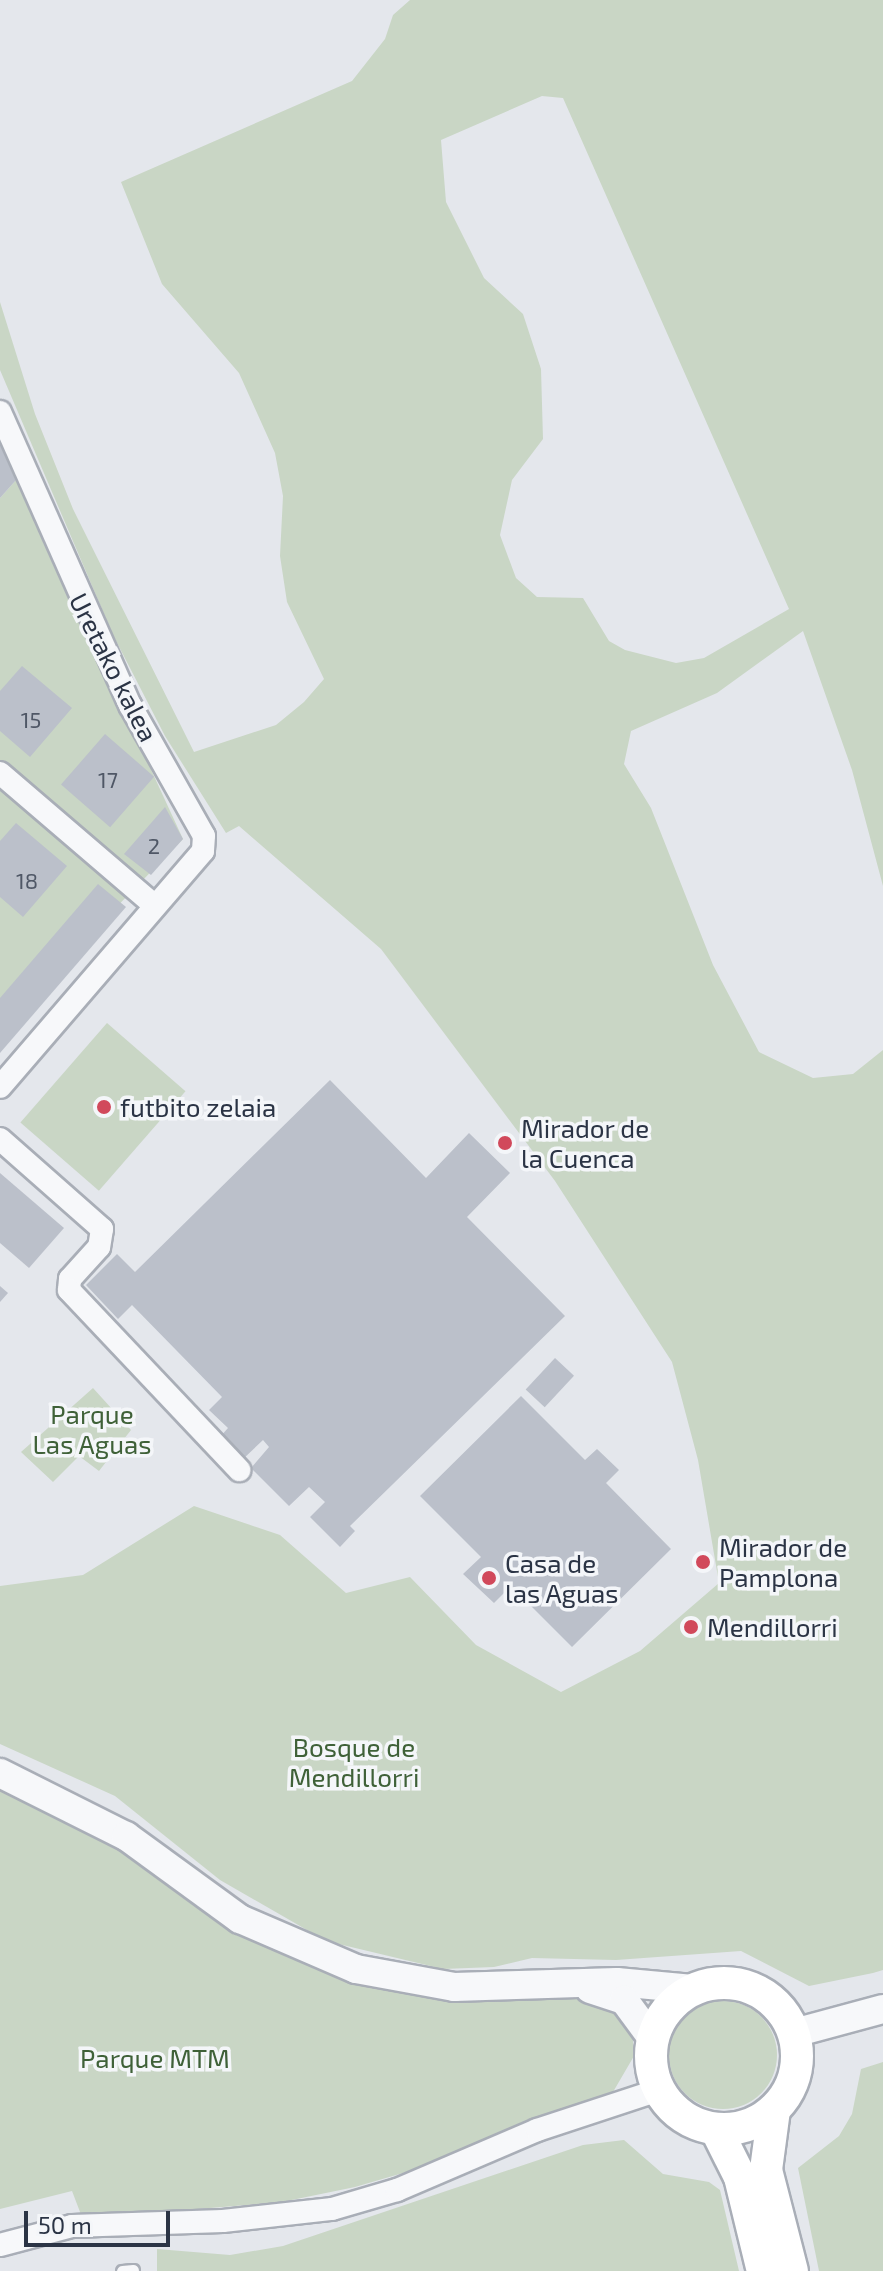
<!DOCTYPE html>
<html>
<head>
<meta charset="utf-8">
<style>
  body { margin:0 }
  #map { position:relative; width:883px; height:2271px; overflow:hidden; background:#e4e7ec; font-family:"Exo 2",sans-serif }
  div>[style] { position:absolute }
  .green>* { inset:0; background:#c9d6c5; transform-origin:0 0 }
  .round { border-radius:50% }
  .building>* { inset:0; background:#bbc0ca; transform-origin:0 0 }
  .roads { filter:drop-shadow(2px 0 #a9aeb7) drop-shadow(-2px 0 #a9aeb7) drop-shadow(0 2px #a9aeb7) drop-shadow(0 -2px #a9aeb7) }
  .service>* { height:11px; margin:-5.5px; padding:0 5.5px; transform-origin:5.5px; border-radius:5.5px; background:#f7f8fa }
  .minor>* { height:22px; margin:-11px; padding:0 11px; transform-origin:11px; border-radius:11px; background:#f7f8fa }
  .tertiary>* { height:28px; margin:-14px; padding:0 14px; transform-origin:14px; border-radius:14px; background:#f7f8fa }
  .secondary>* { height:32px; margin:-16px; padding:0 16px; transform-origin:16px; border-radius:16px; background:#fff }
  .secondary>.ring { margin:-16px; padding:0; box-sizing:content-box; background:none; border:32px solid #fff; border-radius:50% }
  .dots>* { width:22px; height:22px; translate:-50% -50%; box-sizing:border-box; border:4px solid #f4f6f9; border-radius:50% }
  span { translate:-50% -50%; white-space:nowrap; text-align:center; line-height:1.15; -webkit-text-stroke:7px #f4f6f9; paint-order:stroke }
  .number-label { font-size:22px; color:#4f5766 }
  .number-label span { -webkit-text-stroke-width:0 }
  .street-label { font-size:26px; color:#2b3445 }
  .poi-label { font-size:26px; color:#2b3445 }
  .left { translate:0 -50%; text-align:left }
  .park-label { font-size:26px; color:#3f6138 }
  .scale { position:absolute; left:24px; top:2211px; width:146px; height:36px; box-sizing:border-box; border:4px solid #2b3445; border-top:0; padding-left:10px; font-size:24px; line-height:28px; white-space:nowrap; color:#2b3445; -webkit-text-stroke:6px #f4f6f9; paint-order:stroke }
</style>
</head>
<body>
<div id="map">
  <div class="green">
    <i style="clip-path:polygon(evenodd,410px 0,883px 0,883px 886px,852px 770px,803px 631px,717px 693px,631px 731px,624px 764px,651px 808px,713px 965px,759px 1052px,813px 1078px,853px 1074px,883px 1050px,883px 1970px,873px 1973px,809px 1986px,741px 1951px,616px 1960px,532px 1958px,494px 1967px,443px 1969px,326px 1941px,220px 1880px,115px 1796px,0 1744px,0 1586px,83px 1575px,194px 1506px,280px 1535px,346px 1593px,410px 1577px,476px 1645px,561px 1692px,640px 1651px,719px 1583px,698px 1460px,672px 1362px,555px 1181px,381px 949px,239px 826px,226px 833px,165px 736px,113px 635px,0 370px,0 302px,35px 414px,73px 509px,194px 752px,276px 725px,304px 702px,324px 679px,287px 602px,280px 556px,283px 496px,275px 453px,239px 373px,162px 284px,121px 182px,352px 81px,385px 39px,393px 15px,410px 0,542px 96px,563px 98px,789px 609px,704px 658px,676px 663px,625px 650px,609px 641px,583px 598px,537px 597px,516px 578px,500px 535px,512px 480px,543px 439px,541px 369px,523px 314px,484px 278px,446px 202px,441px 140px,542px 96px)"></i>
    <i style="clip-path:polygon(17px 479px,183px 839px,0 1026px,0 498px)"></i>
    <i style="left:107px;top:1023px;width:104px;height:132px;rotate:41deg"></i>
    <i style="clip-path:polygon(93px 1388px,131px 1430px,99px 1471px,79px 1456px,53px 1482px,21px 1452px)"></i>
    <i style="clip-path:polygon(0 1784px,62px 1810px,314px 1965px,578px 1993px,613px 2004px,632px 2027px,634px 2056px,613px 2092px,427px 2166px,355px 2187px,282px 2202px,161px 2212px,85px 2225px,72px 2191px,0 2209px)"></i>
    <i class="round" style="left:669px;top:2001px;width:108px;height:108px"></i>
    <i style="clip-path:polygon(883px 2062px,883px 2271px,819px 2271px,798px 2168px,839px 2136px,852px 2114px,861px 2069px)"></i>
    <i style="clip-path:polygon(624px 2140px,663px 2174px,709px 2182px,720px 2190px,739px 2271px,157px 2271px,157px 2249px,230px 2255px,283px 2246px,583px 2145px)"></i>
  </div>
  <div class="building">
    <i style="clip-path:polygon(0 438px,17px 479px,0 498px)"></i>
    <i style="clip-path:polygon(22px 666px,72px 708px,30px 757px,0 731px,0 691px)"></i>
    <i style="left:105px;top:734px;width:65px;height:67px;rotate:41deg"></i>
    <i style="clip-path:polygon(165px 807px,183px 839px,151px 875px,124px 854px)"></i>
    <i style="clip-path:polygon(16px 823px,67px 866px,23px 917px,0 897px,0 841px)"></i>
    <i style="clip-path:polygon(98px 884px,126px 907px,0 1053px,0 998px)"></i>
    <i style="clip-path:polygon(330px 1080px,426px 1178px,469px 1133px,510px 1173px,467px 1217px,565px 1316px,350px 1526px,355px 1531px,340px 1547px,310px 1517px,325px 1502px,309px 1487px,289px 1506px,251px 1468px,269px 1447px,263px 1440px,242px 1460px,220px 1437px,228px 1428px,209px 1410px,222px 1397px,132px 1305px,118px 1319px,86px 1285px,117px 1254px,135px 1272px)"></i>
    <i style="clip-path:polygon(0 1173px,64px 1228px,29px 1268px,0 1243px)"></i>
    <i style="clip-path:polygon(0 1286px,8px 1293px,0 1302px)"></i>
    <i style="left:555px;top:1358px;width:26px;height:43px;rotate:43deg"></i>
    <i style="clip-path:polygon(521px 1396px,585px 1460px,597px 1449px,619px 1470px,606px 1483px,671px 1549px,572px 1647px,511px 1586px,494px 1603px,463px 1574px,481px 1557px,420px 1496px)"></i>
  </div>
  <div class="roads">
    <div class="service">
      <i style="left:122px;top:2271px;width:11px;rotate:-5deg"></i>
    </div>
    <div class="minor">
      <i style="left:0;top:412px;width:321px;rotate:66.1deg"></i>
      <i style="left:130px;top:705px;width:150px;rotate:60.5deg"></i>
      <i style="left:204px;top:836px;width:15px;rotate:94deg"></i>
      <i style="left:203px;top:851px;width:311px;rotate:130.7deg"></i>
      <i style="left:0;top:773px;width:204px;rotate:40.6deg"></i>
      <i style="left:0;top:1139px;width:136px;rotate:41.4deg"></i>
      <i style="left:102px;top:1229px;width:18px;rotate:99deg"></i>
      <i style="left:99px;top:1247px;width:43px;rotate:132.2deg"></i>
      <i style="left:70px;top:1279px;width:11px;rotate:95deg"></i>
      <i style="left:69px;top:1290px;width:248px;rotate:46.6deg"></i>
      <i style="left:0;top:2245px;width:74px;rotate:-14.8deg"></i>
      <i style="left:72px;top:2226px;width:151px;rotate:-1.9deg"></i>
      <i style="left:223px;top:2221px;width:110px;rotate:-6.3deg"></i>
      <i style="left:332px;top:2209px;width:68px;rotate:-16.3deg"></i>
      <i style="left:397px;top:2190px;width:152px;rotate:-23.2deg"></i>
      <i style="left:537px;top:2130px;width:128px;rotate:-18.2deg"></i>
    </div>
    <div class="tertiary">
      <i style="left:0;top:1773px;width:141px;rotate:26.6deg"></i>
      <i style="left:126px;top:1836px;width:141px;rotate:36.1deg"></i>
      <i style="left:240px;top:1919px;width:126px;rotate:23.3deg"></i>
      <i style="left:356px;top:1969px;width:100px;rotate:10.4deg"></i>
      <i style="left:454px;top:1987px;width:163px;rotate:-1.8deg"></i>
      <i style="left:617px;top:1982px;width:76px;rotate:5.3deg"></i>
      <i style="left:590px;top:1989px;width:36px;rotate:18deg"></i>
      <i style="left:624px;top:2000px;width:47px;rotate:53.6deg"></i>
      <i style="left:794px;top:2033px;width:92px;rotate:-15.1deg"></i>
    </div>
    <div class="secondary">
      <i class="ring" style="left:651px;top:1983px;width:114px;height:114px"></i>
      <i style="left:774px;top:2110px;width:61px;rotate:97.6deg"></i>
      <i style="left:766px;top:2170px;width:104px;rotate:75.6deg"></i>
      <i style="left:716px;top:2129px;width:54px;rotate:63.4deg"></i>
      <i style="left:740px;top:2177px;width:97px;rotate:76.3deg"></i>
    </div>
  </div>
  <div class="dots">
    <i style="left:104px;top:1107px;background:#d1495b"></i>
    <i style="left:505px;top:1143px;background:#d1495b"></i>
    <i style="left:703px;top:1562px;background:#d1495b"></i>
    <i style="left:489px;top:1578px;background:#d1495b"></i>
    <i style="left:691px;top:1627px;background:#d1495b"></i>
  </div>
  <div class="number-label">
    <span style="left:31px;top:720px">15</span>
    <span style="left:108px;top:780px">17</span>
    <span style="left:154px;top:846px">2</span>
    <span style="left:27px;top:881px">18</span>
  </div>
  <div class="street-label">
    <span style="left:114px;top:667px;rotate:63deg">Uretako kalea</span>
  </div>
  <div class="poi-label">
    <span class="left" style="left:120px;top:1107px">futbito zelaia</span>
    <span class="left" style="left:521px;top:1143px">Mirador de<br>la Cuenca</span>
    <span class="left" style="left:719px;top:1562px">Mirador de<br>Pamplona</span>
    <span class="left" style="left:505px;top:1578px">Casa de<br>las Aguas</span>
    <span class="left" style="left:707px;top:1627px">Mendillorri</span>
  </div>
  <div class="park-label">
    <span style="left:92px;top:1429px">Parque<br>Las Aguas</span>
    <span style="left:354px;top:1762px">Bosque de<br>Mendillorri</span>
    <span style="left:155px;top:2058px">Parque MTM</span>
  </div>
  <div class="scale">50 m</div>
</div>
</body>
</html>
